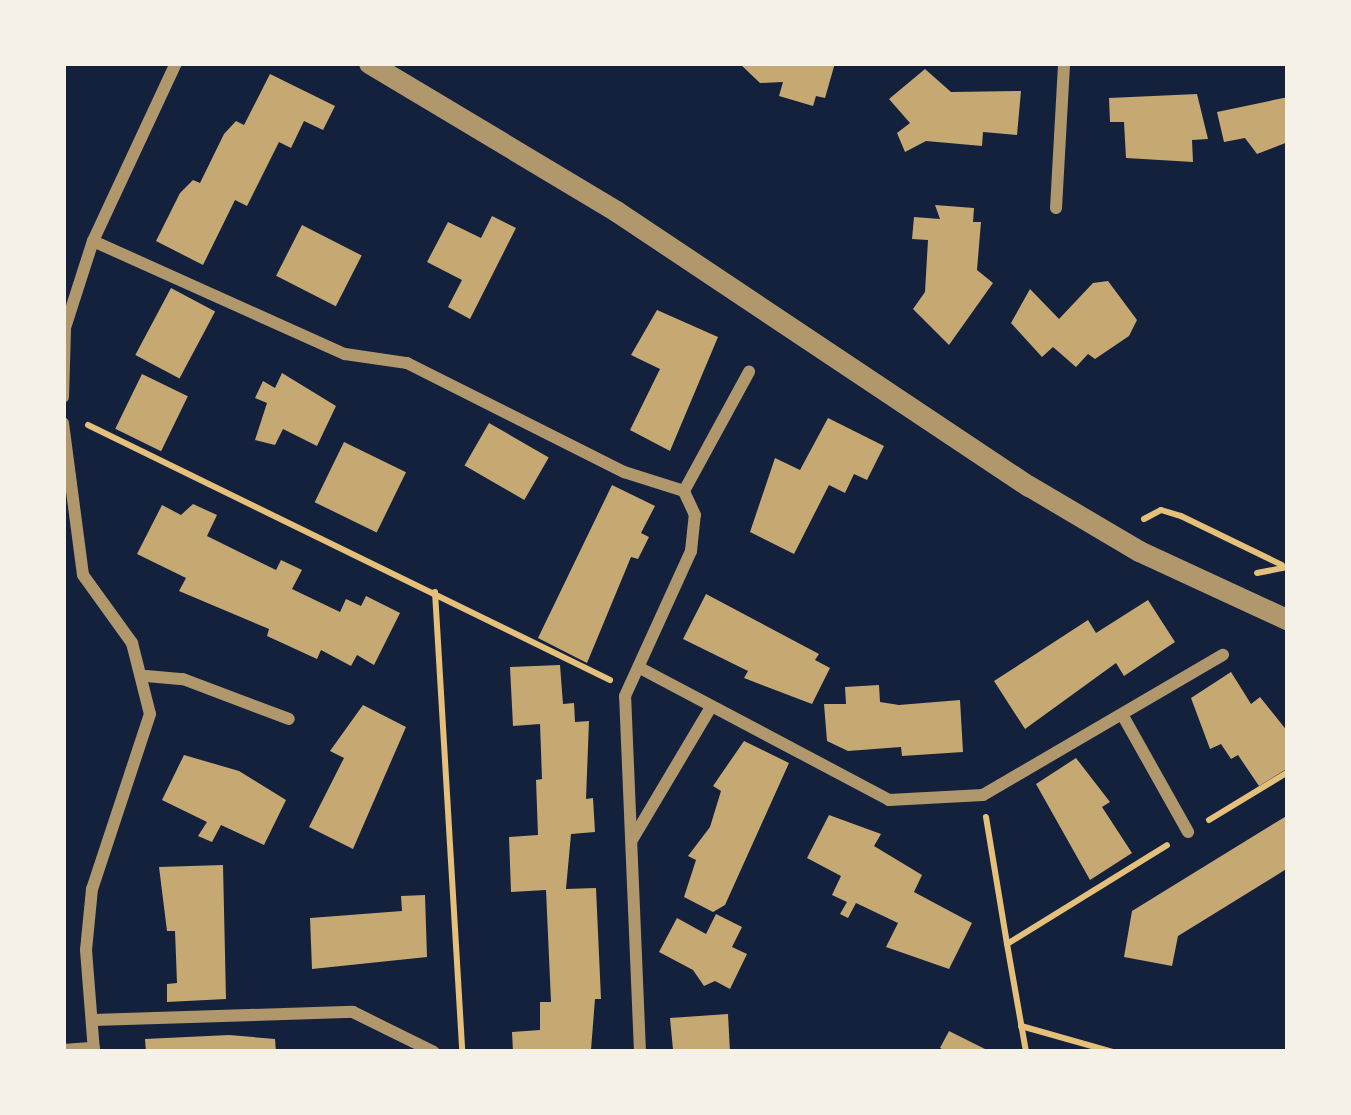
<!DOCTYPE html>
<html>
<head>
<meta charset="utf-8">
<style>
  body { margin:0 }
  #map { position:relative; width:1351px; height:1115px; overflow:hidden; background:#14213d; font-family:"Nunito Sans",sans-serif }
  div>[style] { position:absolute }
  .building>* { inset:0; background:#c6a872; transform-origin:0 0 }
  .path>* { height:6px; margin:-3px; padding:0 3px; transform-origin:3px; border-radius:3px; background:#e5c07b }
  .minor>* { height:12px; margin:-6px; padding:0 6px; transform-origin:6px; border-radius:6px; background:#b1986c }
  .tertiary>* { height:21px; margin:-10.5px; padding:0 10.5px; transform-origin:10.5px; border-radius:10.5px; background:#b1986c }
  span { translate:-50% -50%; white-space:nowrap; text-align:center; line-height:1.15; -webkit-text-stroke:9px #f6f1e7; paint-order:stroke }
  .frame { position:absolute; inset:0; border:66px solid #f6f1e7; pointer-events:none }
</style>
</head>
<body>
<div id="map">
  <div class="building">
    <i style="clip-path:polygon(739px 63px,835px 63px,825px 98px,816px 96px,813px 106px,779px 96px,783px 82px,760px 83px)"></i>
    <i style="clip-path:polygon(925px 69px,951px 92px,1021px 91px,1017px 135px,983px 132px,982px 146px,926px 141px,905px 152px,897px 133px,910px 123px,889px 99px)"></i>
    <i style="clip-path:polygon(270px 74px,335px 106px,323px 130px,304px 121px,291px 148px,279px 142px,247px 206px,235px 200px,203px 265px,156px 241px,180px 193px,193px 180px,200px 183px,224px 134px,236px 121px,244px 125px)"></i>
    <i style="clip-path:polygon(1197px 94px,1208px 139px,1192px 140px,1193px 162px,1126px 158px,1124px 122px,1110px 122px,1109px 98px)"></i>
    <i style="clip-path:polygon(1288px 97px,1288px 142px,1257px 154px,1245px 138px,1224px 142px,1217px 112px)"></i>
    <i style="clip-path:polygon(935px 205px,974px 208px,973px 222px,981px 222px,977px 270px,993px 283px,949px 345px,913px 309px,925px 292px,928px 240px,912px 239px,914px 217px,940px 219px)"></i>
    <i style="clip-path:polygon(492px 216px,516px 228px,470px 319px,448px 307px,462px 280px,427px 262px,448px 222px,481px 238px)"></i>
    <i style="left:302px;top:225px;width:67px;height:57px;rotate:27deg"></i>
    <i style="clip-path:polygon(1108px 281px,1137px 320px,1129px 336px,1095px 359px,1088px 354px,1076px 367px,1053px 347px,1042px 357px,1011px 323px,1030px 289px,1059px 319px,1093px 283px)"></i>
    <i style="left:171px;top:288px;width:50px;height:76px;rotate:28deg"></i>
    <i style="clip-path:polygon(657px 310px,718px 337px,670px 451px,630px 430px,660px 369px,631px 355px)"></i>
    <i style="clip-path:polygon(282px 373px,336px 406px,317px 446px,283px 429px,275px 445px,255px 440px,267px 403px,255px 398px,263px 381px,275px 388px)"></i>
    <i style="left:142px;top:374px;width:51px;height:61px;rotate:26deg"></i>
    <i style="clip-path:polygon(828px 418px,884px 446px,867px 480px,854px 474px,845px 493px,829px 485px,794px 554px,750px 532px,775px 458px,800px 470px)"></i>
    <i style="left:489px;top:423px;width:69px;height:49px;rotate:30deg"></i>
    <i style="left:344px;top:442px;width:69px;height:67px;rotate:26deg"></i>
    <i style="clip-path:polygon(612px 485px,655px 506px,641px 533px,649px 537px,638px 559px,631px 557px,587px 663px,538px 638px)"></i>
    <i style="clip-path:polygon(193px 504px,217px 515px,207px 536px,276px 570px,281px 560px,302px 570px,292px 589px,340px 612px,346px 599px,361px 606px,366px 596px,400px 613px,374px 665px,357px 655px,351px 666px,321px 650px,317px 659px,267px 636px,269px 629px,179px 591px,186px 578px,137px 554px,162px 505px,181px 515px)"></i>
    <i style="clip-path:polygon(706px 594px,819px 654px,815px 660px,830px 668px,812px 704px,744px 678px,748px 671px,683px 639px)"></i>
    <i style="clip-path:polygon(1148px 600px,1175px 642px,1124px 676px,1116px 663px,1025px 729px,994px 681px,1088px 620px,1096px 633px)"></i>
    <i style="clip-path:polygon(560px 665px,563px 704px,574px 703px,575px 722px,589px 721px,586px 799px,593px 798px,595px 832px,571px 834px,566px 889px,596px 888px,601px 999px,595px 999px,591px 1050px,513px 1052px,512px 1032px,540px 1030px,540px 1002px,551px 1002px,546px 890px,511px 892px,509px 837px,538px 835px,536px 780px,542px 779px,540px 724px,513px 726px,510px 667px)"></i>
    <i style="clip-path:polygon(1231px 672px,1251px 704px,1260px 697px,1288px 732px,1288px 768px,1259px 786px,1238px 755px,1231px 759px,1221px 744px,1210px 749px,1191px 698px)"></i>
    <i style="clip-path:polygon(879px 685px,880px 702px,899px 705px,960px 700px,963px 752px,902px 756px,901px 747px,848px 751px,827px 741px,824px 704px,846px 704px,845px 687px)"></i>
    <i style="clip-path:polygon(363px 705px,406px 727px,353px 849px,309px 827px,344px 758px,330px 751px)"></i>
    <i style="clip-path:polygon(744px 741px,789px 763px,725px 905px,713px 912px,684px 897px,696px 860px,688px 856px,710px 827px,721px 791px,713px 786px)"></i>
    <i style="clip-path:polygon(184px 755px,239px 771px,286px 800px,264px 845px,221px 825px,212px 842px,198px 836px,207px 822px,162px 800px)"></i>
    <i style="clip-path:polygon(1076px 758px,1110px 802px,1102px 807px,1132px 853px,1090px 880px,1036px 784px)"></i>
    <i style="clip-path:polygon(829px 815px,881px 834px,874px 846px,922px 875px,914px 892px,972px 923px,949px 969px,886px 947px,898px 923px,856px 903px,848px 918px,840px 914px,847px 902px,832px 895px,841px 876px,807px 858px)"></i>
    <i style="clip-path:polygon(1288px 815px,1288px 868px,1178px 936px,1172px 966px,1124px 957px,1132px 911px)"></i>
    <i style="clip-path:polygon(223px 865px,226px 999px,167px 1002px,167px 984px,177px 983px,175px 931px,167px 931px,159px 867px)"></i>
    <i style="clip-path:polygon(425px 895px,427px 957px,312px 969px,310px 918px,402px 911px,401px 896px)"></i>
    <i style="clip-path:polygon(716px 914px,742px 927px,732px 947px,747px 954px,730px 989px,715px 981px,704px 986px,693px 970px,659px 952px,677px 918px,706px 934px)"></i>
    <i style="clip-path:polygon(728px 1014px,730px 1052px,673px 1050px,670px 1018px)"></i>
    <i style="clip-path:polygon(949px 1031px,991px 1052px,948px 1052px,940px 1048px)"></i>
    <i style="clip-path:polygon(229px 1035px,275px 1039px,276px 1052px,146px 1052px,145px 1039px)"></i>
  </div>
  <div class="path">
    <i style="left:88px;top:425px;width:581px;rotate:26.04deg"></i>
    <i style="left:1144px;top:519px;width:19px;rotate:-28deg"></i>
    <i style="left:1161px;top:510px;width:21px;rotate:17deg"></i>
    <i style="left:1181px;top:516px;width:112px;rotate:25.9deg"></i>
    <i style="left:1257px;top:573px;width:32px;rotate:-11deg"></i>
    <i style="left:435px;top:592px;width:461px;rotate:86.6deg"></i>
    <i style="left:986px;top:817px;width:129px;rotate:80.6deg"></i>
    <i style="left:1007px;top:944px;width:188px;rotate:-31.7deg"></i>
    <i style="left:1209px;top:820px;width:92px;rotate:-31.3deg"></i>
    <i style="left:1007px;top:944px;width:110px;rotate:80deg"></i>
    <i style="left:1021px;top:1026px;width:96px;rotate:15.8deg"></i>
  </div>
  <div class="minor">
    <i style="left:1056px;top:208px;width:145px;rotate:-86.8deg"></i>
    <i style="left:93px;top:241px;width:276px;rotate:24.2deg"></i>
    <i style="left:345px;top:354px;width:63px;rotate:8.3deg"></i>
    <i style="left:407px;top:363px;width:243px;rotate:26.7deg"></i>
    <i style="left:624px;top:472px;width:63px;rotate:17.6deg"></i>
    <i style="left:63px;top:397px;width:69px;rotate:-88.3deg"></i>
    <i style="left:65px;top:328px;width:91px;rotate:-72.2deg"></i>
    <i style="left:93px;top:241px;width:196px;rotate:-65deg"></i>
    <i style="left:63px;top:423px;width:153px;rotate:82.5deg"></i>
    <i style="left:83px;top:575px;width:84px;rotate:54.2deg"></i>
    <i style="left:132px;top:643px;width:73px;rotate:75.8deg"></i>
    <i style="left:150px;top:714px;width:184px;rotate:108.3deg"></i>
    <i style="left:92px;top:889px;width:61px;rotate:95.6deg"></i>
    <i style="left:86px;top:950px;width:102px;rotate:85.5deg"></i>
    <i style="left:640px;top:668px;width:282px;rotate:27.9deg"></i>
    <i style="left:889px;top:800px;width:94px;rotate:-3deg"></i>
    <i style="left:983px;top:795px;width:278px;rotate:-30.3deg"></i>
    <i style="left:146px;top:676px;width:37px;rotate:5deg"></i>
    <i style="left:183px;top:679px;width:113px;rotate:20.7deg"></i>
    <i style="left:1123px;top:716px;width:133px;rotate:60.7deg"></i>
    <i style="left:632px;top:840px;width:155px;rotate:-59.3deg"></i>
    <i style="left:93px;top:1020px;width:260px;rotate:-1.8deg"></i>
    <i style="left:353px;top:1012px;width:90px;rotate:26.3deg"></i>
    <i style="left:63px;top:1050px;width:31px;rotate:-4deg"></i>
    <i style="left:640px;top:1052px;width:356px;rotate:-92.4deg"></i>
    <i style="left:625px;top:696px;width:159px;rotate:-65.5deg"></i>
    <i style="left:691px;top:551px;width:36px;rotate:-84deg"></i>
    <i style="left:695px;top:515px;width:26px;rotate:-115deg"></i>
    <i style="left:684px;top:491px;width:136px;rotate:-61.4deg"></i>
  </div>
  <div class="tertiary">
    <i style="left:369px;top:63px;width:288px;rotate:30.9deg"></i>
    <i style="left:616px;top:211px;width:496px;rotate:33.7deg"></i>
    <i style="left:1029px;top:486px;width:128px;rotate:30.6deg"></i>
    <i style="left:1139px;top:551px;width:164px;rotate:24.8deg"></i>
  </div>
  <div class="frame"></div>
</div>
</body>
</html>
